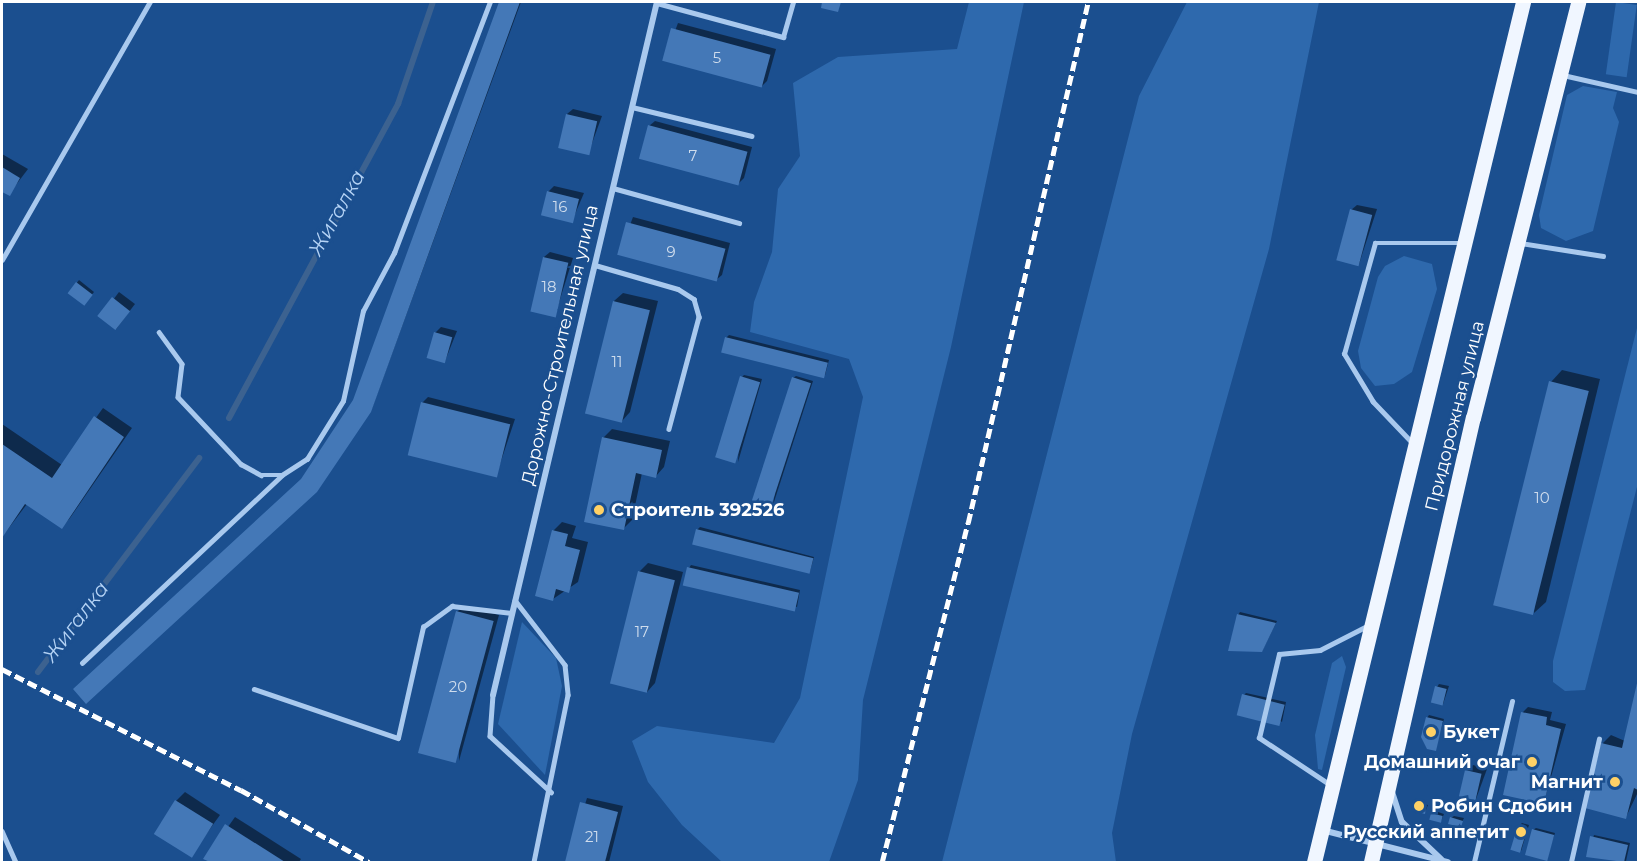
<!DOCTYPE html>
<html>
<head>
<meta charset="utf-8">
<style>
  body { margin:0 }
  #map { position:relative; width:1640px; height:864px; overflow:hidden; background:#1b4f8f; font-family:Montserrat,sans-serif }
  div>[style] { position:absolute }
  .green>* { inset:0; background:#2e69ad; transform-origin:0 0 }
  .shadow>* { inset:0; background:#0007; transform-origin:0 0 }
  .stream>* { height:6px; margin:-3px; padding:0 3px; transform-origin:3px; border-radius:3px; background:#3c6290 }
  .building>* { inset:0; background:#4478b7; transform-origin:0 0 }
  .lane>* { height:4.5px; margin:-2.25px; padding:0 2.25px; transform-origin:2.25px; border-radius:2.25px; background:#a9c9ee }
  .street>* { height:6px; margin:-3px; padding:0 3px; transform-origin:3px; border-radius:3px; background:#a9c9ee }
  .primary>* { height:15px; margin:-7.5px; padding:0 7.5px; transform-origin:7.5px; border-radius:7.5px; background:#f0f6ff }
  .rail>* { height:4.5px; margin-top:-2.25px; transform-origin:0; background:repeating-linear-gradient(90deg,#fff 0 10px,transparent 0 14.5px) }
  .dots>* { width:16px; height:16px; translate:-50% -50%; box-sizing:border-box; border:3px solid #1b4f8f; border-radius:50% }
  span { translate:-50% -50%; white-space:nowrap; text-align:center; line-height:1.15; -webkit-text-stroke:5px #1b4f8f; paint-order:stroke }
  .number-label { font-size:15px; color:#d0dded }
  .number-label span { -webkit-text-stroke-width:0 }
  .street-label { font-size:18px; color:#fff }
  .poi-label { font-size:18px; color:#fff; font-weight:700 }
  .left { translate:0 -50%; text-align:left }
  .right { translate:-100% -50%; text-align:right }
  .water-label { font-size:20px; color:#b5d3f5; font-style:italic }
  .frame { position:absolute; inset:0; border:3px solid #fff; pointer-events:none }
</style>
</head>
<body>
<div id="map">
  <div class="green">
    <i style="clip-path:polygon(969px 2px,1024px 2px,951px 347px,863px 700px,858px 780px,829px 862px,722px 862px,682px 825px,648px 782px,632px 741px,657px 726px,774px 743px,800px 698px,863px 397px,849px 359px,750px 332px,754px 302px,772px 252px,778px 189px,800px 156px,793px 83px,838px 57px,957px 49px)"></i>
    <i style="clip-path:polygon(1187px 2px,1319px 2px,1269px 249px,1132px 734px,1112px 833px,1116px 862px,942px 862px,1139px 96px)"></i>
    <i style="left:1616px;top:2px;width:21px;height:73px;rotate:8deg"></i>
    <i style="clip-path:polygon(1583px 86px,1617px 92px,1613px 108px,1619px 122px,1593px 231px,1566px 241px,1541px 228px,1539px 215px,1567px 95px)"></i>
    <i style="clip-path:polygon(1404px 256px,1432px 264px,1437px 289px,1412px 372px,1394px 384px,1375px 386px,1361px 368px,1358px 351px,1378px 277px,1385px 266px)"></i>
    <i style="clip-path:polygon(1638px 324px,1638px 483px,1585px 690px,1565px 691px,1553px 682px,1553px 661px)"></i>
    <i style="clip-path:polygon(522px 622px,556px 658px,562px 686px,545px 775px,498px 724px)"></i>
    <i style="clip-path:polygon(1342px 656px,1346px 667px,1322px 770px,1318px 769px,1315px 735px,1332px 663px)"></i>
  </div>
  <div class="shadow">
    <i style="clip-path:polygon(501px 2px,521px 2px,372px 408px,319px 488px,303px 479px,355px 401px)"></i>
    <i style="clip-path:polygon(678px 23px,776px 49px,767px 81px,762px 86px,664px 60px)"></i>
    <i style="clip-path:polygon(573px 109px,602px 116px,588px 154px,567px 114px)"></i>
    <i style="clip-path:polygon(655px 121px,752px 147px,744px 178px,738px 184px,649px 126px)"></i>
    <i style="clip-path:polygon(2px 154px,28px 169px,9px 194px,2px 190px)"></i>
    <i style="clip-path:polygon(554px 186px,584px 193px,572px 221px,548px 192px)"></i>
    <i style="clip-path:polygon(1357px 205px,1377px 209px,1359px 264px,1351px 210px)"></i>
    <i style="clip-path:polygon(633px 217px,730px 243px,722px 275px,716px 280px,619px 254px)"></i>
    <i style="clip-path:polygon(550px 252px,573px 258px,555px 315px,544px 257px)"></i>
    <i style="clip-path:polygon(79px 280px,94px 292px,86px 302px,69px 293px)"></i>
    <i style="left:119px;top:292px;width:20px;height:31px;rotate:37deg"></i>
    <i style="clip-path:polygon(623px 293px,658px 301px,630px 412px,622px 421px,614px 301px)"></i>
    <i style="clip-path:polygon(441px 327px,457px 331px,445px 361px,435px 333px)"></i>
    <i style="clip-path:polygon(729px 335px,829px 360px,825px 375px,726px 338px)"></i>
    <i style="clip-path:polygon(1562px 370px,1600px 379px,1546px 602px,1534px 613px,1551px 382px)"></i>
    <i style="clip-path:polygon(744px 375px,762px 379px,738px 462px,742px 377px)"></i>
    <i style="clip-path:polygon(796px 376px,813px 381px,773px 505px,793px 378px)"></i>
    <i style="clip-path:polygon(428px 397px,515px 419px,496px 476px,422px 403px)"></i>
    <i style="clip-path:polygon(103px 408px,132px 428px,70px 518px,62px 527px,27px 504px,2px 537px,2px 424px,62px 465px)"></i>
    <i style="clip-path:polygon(612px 429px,670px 441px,664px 467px,656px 476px,642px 473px,632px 520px,624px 528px,603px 438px)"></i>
    <i style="clip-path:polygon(562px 522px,576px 526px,572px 538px,588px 542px,578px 582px,553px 599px,553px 531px)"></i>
    <i style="clip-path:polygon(700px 527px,814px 557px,810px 571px,697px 530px)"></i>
    <i style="clip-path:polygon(648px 563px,683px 572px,655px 683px,647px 692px,639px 572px)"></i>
    <i style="clip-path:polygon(691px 565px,800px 590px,797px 607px,689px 568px)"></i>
    <i style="clip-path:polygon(463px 606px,499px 615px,459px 761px,457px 612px)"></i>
    <i style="clip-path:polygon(1240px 612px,1277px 621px,1262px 651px,1238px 615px)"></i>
    <i style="clip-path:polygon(1638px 681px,1638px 792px,1626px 817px,1603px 743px,1611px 735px,1625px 741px)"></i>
    <i style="clip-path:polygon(1439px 684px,1449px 686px,1443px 704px,1437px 687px)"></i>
    <i style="clip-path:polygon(1246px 693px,1286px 702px,1282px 722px,1244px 695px)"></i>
    <i style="clip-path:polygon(1528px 707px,1552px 712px,1550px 720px,1566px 724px,1544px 802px,1523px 712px)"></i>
    <i style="clip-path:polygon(1429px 715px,1444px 719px,1435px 750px,1427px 718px)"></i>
    <i style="clip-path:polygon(1473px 765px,1487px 769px,1476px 799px,1467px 771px)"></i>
    <i style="clip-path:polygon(185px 792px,220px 815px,191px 855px,176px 801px)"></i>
    <i style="clip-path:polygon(587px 798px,623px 806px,609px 862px,567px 862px)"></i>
    <i style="clip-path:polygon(1419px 803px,1428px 805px,1425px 812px,1417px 806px)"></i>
    <i style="clip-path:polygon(1435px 811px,1444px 814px,1441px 821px,1433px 814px)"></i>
    <i style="clip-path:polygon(1454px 816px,1464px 818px,1460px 826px,1451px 818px)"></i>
    <i style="clip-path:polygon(235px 817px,301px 859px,299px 862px,206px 858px)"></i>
    <i style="clip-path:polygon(1522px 823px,1529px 825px,1521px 851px,1519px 826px)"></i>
    <i style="clip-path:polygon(1536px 828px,1555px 833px,1546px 859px,1533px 830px)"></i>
    <i style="clip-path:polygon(1594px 835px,1630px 843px,1626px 861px,1587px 856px)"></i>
  </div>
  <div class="stream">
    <i style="left:229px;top:418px;width:357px;rotate:-61.7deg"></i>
    <i style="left:398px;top:104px;width:108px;rotate:-71.1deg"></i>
    <i style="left:38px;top:672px;width:268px;rotate:-53deg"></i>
  </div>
  <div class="building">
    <i style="clip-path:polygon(499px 2px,520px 2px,371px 412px,317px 492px,86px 704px,73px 689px,301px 479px,353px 400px)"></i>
    <i style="clip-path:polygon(822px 2px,841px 2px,838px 12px,821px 8px)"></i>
    <i style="left:671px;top:28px;width:103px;height:34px;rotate:15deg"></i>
    <i style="left:566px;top:114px;width:32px;height:35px;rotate:13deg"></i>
    <i style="left:648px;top:125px;width:103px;height:35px;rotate:15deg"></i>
    <i style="clip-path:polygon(2px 167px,20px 178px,10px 196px,2px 192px)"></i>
    <i style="left:547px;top:191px;width:33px;height:25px;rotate:14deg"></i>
    <i style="left:1350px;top:209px;width:23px;height:53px;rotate:15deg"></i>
    <i style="left:626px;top:222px;width:103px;height:34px;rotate:15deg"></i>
    <i style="left:543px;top:257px;width:26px;height:56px;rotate:13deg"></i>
    <i style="left:76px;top:282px;width:21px;height:14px;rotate:37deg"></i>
    <i style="left:112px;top:297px;width:23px;height:24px;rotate:38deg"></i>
    <i style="left:613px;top:301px;width:38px;height:116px;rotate:14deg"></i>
    <i style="left:434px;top:332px;width:19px;height:27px;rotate:16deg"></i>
    <i style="left:725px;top:337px;width:106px;height:16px;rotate:14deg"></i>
    <i style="left:740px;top:376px;width:21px;height:85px;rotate:17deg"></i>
    <i style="left:792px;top:377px;width:20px;height:130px;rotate:18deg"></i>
    <i style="left:1549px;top:381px;width:41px;height:231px;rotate:14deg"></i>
    <i style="left:421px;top:402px;width:92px;height:55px;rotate:14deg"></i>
    <i style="clip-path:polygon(94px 416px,124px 437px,62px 529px,25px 504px,2px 538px,2px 444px,52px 478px)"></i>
    <i style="clip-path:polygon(602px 437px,662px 450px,656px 478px,636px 473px,624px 530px,584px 522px)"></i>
    <i style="left:696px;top:529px;width:121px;height:16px;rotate:14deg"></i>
    <i style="clip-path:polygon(552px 530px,568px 534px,565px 546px,580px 550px,569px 593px,556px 589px,553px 601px,535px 596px)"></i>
    <i style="left:687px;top:567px;width:115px;height:19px;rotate:13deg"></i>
    <i style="left:638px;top:571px;width:38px;height:116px;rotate:14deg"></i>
    <i style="left:456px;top:611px;width:39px;height:147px;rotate:15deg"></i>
    <i style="clip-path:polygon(1237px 614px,1276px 623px,1262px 652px,1228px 651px)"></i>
    <i style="clip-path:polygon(1638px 679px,1638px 790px,1634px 788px,1626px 819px,1585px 808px,1601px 743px,1622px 748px)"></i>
    <i style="left:1435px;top:686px;width:12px;height:17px;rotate:14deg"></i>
    <i style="left:1242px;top:694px;width:44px;height:22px;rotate:14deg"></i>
    <i style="clip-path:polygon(1521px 712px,1547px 717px,1546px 725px,1561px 729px,1544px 804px,1503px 795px)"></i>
    <i style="clip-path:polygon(1426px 717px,1443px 721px,1436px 751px,1427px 749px,1421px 737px)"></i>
    <i style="left:1465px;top:770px;width:17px;height:27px;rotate:13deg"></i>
    <i style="left:175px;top:800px;width:45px;height:40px;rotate:32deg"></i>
    <i style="clip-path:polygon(580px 802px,618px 812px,605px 862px,565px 862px)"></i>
    <i style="clip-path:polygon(1415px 805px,1426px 807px,1425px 814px,1414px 811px)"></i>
    <i style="left:1431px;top:813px;width:12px;height:7px;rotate:14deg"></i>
    <i style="clip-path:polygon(1450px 817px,1463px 821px,1461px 827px,1448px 824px)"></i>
    <i style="clip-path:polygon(225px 824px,285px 862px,210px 862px,203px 859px)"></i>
    <i style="left:1518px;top:825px;width:10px;height:26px;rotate:17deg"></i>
    <i style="left:1532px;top:829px;width:23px;height:27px;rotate:15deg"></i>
    <i style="clip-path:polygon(1590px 836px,1628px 845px,1624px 862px,1586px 857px)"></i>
  </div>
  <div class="lane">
    <i style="left:657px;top:3px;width:131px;rotate:15.1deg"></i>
    <i style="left:783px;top:37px;width:36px;rotate:-74deg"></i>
    <i style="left:1563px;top:75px;width:77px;rotate:12.8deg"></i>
    <i style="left:632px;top:107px;width:123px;rotate:13.6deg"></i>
    <i style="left:613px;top:188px;width:131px;rotate:15.5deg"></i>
    <i style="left:1520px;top:243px;width:84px;rotate:8.9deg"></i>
    <i style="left:2px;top:260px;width:297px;rotate:-60.2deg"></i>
    <i style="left:595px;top:265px;width:86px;rotate:16.1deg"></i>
    <i style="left:678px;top:289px;width:19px;rotate:32deg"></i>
    <i style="left:694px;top:299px;width:19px;rotate:74deg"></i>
    <i style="left:699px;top:317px;width:116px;rotate:105deg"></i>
    <i style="left:159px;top:332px;width:39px;rotate:54deg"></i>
    <i style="left:182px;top:364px;width:33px;rotate:97deg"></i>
    <i style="left:178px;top:397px;width:92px;rotate:46.8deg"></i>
    <i style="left:241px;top:464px;width:23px;rotate:29deg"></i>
    <i style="left:261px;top:475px;width:21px"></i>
    <i style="left:282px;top:475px;width:30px;rotate:-33deg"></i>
    <i style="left:307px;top:459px;width:68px;rotate:-58.2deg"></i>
    <i style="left:343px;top:401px;width:92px;rotate:-77.5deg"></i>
    <i style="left:363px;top:311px;width:66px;rotate:-61.9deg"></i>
    <i style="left:394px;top:253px;width:269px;rotate:-69.1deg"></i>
    <i style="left:1412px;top:443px;width:57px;rotate:-133.6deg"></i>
    <i style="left:1373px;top:402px;width:56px;rotate:-121.1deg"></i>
    <i style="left:1344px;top:354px;width:115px;rotate:-74.4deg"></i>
    <i style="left:1375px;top:243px;width:87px"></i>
    <i style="left:515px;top:600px;width:82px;rotate:52.4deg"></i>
    <i style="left:565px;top:665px;width:30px;rotate:84deg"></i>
    <i style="left:568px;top:695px;width:170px;rotate:101.5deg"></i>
    <i style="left:82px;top:663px;width:274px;rotate:-43.2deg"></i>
    <i style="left:254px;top:689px;width:152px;rotate:18.8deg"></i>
    <i style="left:398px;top:738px;width:114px;rotate:-77.3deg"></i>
    <i style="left:423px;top:627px;width:36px;rotate:-36deg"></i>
    <i style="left:452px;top:606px;width:60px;rotate:6.7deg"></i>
    <i style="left:493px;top:695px;width:41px;rotate:94.2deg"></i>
    <i style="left:490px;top:736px;width:83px;rotate:42.6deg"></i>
    <i style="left:1330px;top:785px;width:85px;rotate:-146.5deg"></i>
    <i style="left:1259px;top:738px;width:86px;rotate:-76.6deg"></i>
    <i style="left:1279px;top:654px;width:41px;rotate:-5.6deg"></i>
    <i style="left:1320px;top:650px;width:55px;rotate:-27deg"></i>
    <i style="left:2px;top:831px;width:34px;rotate:66deg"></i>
    <i style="left:1474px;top:862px;width:165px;rotate:-76.7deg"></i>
    <i style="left:1571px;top:862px;width:126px;rotate:-77.2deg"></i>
  </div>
  <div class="street">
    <i style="left:493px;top:695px;width:712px;rotate:-76.69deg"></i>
    <i style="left:1392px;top:792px;width:32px;rotate:72deg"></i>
    <i style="left:1402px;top:822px;width:54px;rotate:43.5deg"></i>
    <i style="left:1322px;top:830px;width:130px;rotate:14.3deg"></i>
  </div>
  <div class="primary">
    <i style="left:1314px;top:862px;width:885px;rotate:-76.34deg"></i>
    <i style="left:1371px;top:862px;width:456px;rotate:-77.1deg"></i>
    <i style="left:1473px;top:418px;width:429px;rotate:-75.8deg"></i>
  </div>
  <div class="rail">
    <i style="left:2px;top:669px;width:268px;rotate:26.9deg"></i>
    <i style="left:241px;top:790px;width:147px;rotate:29.4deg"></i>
    <i style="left:882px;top:862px;width:350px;rotate:-75.8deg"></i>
    <i style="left:968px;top:523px;width:535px;rotate:-77.03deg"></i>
  </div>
  <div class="dots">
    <i style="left:599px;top:510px;background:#ffd166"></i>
    <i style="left:1431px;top:732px;background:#ffd166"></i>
    <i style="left:1532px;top:762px;background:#ffd166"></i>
    <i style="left:1615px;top:782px;background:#ffd166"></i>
    <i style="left:1419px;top:806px;background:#ffd166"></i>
    <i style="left:1521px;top:832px;background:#ffd166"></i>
  </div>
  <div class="number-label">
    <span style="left:717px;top:58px">5</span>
    <span style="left:693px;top:156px">7</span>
    <span style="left:560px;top:207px">16</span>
    <span style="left:671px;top:252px">9</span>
    <span style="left:549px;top:287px">18</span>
    <span style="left:617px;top:362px">11</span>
    <span style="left:1542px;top:498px">10</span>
    <span style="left:642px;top:632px">17</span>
    <span style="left:458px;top:687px">20</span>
    <span style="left:592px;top:837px">21</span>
  </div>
  <div class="street-label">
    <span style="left:560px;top:345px;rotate:-77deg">Дорожно-Строительная улица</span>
    <span style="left:1455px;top:416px;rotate:-76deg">Придорожная улица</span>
  </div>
  <div class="poi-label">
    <span class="left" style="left:611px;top:510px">Строитель 392526</span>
    <span class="left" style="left:1443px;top:732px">Букет</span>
    <span class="right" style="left:1520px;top:762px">Домашний очаг</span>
    <span class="right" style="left:1603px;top:782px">Магнит</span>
    <span class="left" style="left:1431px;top:806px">Робин Сдобин</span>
    <span class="right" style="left:1509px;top:832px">Русский аппетит</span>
  </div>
  <div class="water-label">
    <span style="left:337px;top:213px;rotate:-61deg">Жигалка</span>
    <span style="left:76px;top:622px;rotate:-53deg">Жигалка</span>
  </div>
  <div class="frame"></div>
</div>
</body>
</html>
